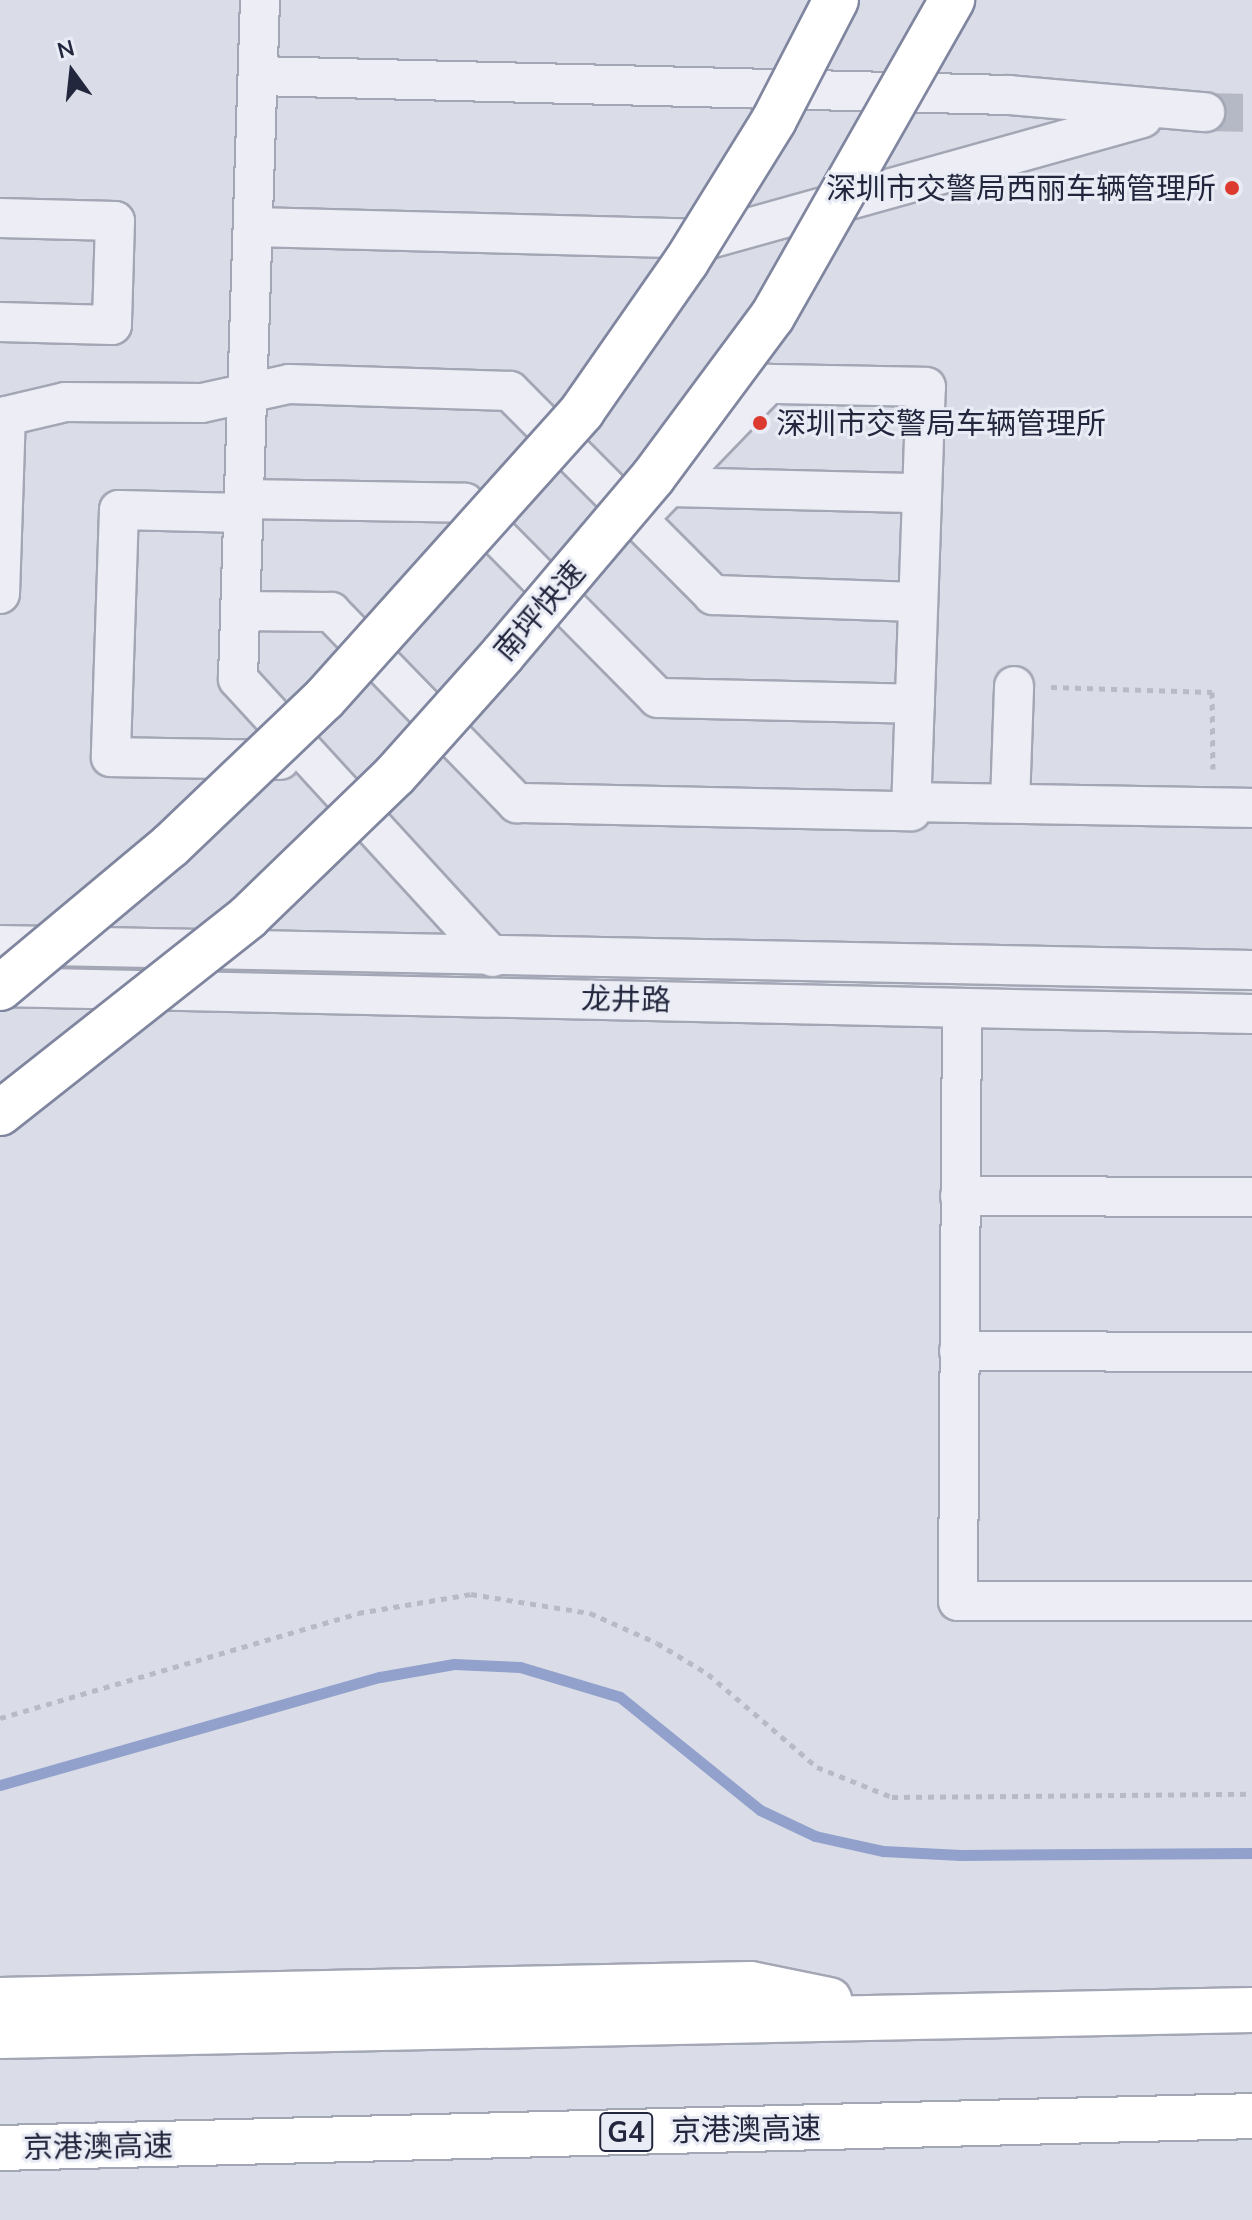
<!DOCTYPE html>
<html>
<head>
<meta charset="utf-8">
<style>
  body { margin:0 }
  #map { position:relative; width:1252px; height:2220px; overflow:hidden; background:#dadde7; font-family:Mulish,"Noto Sans SC",sans-serif }
  div>[style] { position:absolute }
  .stream>* { height:11px; margin:-5.5px; padding:0 5.5px; transform-origin:5.5px; border-radius:5.5px; background:#91a1cc }
  .minor-tunnel>* { height:38px; margin-top:-19px; transform-origin:0; background:repeating-linear-gradient(90deg,#b5b9c5 0 38px,transparent 0 57px) }
  .path>* { height:5px; margin-top:-2.5px; transform-origin:0; background:repeating-linear-gradient(90deg,#b8bac5 0 6px,transparent 0 12px) }
  .roads { filter:drop-shadow(2px 0 #a3a6b4) drop-shadow(-2px 0 #a3a6b4) drop-shadow(0 2px #a3a6b4) drop-shadow(0 -2px #a3a6b4) }
  .minor>* { height:38px; margin:-19px; padding:0 19px; transform-origin:19px; border-radius:19px; background:#edeef5 }
  .highway>* { height:44px; margin:-22px; padding:0 22px; transform-origin:22px; border-radius:22px; background:#fff }
  .bridges { filter:drop-shadow(2px 0 #80869f) drop-shadow(-2px 0 #80869f) drop-shadow(0 2px #80869f) drop-shadow(0 -2px #80869f) }
  .highway-bridge>* { height:44px; margin:-22px; padding:0 22px; transform-origin:22px; border-radius:22px; background:#fff }
  .dots>* { width:22px; height:22px; translate:-50% -50%; box-sizing:border-box; border:4px solid #eaecf5; border-radius:50% }
  span { translate:-50% -50%; white-space:nowrap; text-align:center; line-height:1.15; -webkit-text-stroke:6px #eaecf5; paint-order:stroke }
  .shield-label span { padding:2px 6px; background:#eaecf5; border:2px solid; border-radius:6px; -webkit-text-stroke-width:0 }
  .shield-label { font-size:28px; color:#23273e; font-weight:700 }
  .poi-label { font-size:30px; color:#23273e }
  .right { translate:-100% -50%; text-align:right }
  .left { translate:0 -50%; text-align:left }
  .street-label { font-size:30px; color:#23273e }
  .north { position:absolute; left:32px; top:32px; width:80px; height:80px; -webkit-text-stroke:6px #eaecf5; paint-order:stroke; rotate:345deg; font-size:22px; font-weight:700; line-height:32px; text-align:center; color:#23273e }
  .north::after { content:''; display:block; margin:auto; width:28px; height:36px; background:#23273e; clip-path:polygon(50% 0,100% 100%,50% 72%,0 100%) }
</style>
</head>
<body>
<div id="map">
  <div class="stream">
    <i style="left:0;top:1785px;width:395px;rotate:-15.9deg"></i>
    <i style="left:380px;top:1677px;width:75px;rotate:-10deg"></i>
    <i style="left:454px;top:1664px;width:66px;rotate:2.6deg"></i>
    <i style="left:520px;top:1667px;width:104px;rotate:16.7deg"></i>
    <i style="left:620px;top:1697px;width:180px;rotate:38.9deg"></i>
    <i style="left:760px;top:1810px;width:61px;rotate:25.3deg"></i>
    <i style="left:815px;top:1836px;width:70px;rotate:12.4deg"></i>
    <i style="left:883px;top:1851px;width:78px;rotate:2.9deg"></i>
    <i style="left:961px;top:1855px;width:291px;rotate:-0.4deg"></i>
  </div>
  <div class="minor-tunnel">
    <i style="left:1205px;top:112px;width:47px;rotate:1.2deg"></i>
  </div>
  <div class="path">
    <i style="left:1051px;top:687px;width:161px;rotate:1.8deg"></i>
    <i style="left:1212px;top:692px;width:77px;rotate:89.3deg"></i>
    <i style="left:0;top:1718px;width:373px;rotate:-16.3deg"></i>
    <i style="left:358px;top:1613px;width:115px;rotate:-9.5deg"></i>
    <i style="left:471px;top:1594px;width:121px;rotate:9.1deg"></i>
    <i style="left:590px;top:1613px;width:73px;rotate:24.1deg"></i>
    <i style="left:657px;top:1643px;width:60px;rotate:31.3deg"></i>
    <i style="left:708px;top:1674px;width:143px;rotate:40.5deg"></i>
    <i style="left:817px;top:1767px;width:81px;rotate:21.8deg"></i>
    <i style="left:892px;top:1797px;width:360px;rotate:-0.5deg"></i>
  </div>
  <div class="roads">
    <div class="minor">
      <i style="left:260px;top:0;width:679px;rotate:91.86deg"></i>
      <i style="left:238px;top:679px;width:377px;rotate:47.5deg"></i>
      <i style="left:258px;top:76px;width:751px;rotate:1.45deg"></i>
      <i style="left:1009px;top:95px;width:197px;rotate:5deg"></i>
      <i style="left:0;top:218px;width:115px;rotate:1.5deg"></i>
      <i style="left:115px;top:221px;width:104px;rotate:91.7deg"></i>
      <i style="left:112px;top:325px;width:112px;rotate:-178.5deg"></i>
      <i style="left:254px;top:227px;width:455px;rotate:1.5deg"></i>
      <i style="left:709px;top:239px;width:450px;rotate:-15.6deg"></i>
      <i style="left:669px;top:487px;width:253px;rotate:1.4deg"></i>
      <i style="left:244px;top:499px;width:221px;rotate:1deg"></i>
      <i style="left:465px;top:503px;width:274px;rotate:45.3deg"></i>
      <i style="left:658px;top:698px;width:257px;rotate:1.3deg"></i>
      <i style="left:243px;top:513px;width:124px;rotate:-178.6deg"></i>
      <i style="left:119px;top:510px;width:247px;rotate:91.9deg"></i>
      <i style="left:111px;top:757px;width:169px;rotate:1deg"></i>
      <i style="left:0;top:594px;width:178px;rotate:-88.1deg"></i>
      <i style="left:6px;top:416px;width:61px;rotate:-13.3deg"></i>
      <i style="left:65px;top:402px;width:137px;rotate:0.4deg"></i>
      <i style="left:202px;top:403px;width:89px;rotate:-12.3deg"></i>
      <i style="left:289px;top:384px;width:221px;rotate:1.8deg"></i>
      <i style="left:510px;top:391px;width:288px;rotate:45.1deg"></i>
      <i style="left:713px;top:595px;width:205px;rotate:2deg"></i>
      <i style="left:240px;top:611px;width:91px;rotate:0.6deg"></i>
      <i style="left:331px;top:612px;width:267px;rotate:45.8deg"></i>
      <i style="left:517px;top:803px;width:394px;rotate:1.2deg"></i>
      <i style="left:911px;top:811px;width:424px;rotate:-88deg"></i>
      <i style="left:926px;top:387px;width:158px;rotate:-178.9deg"></i>
      <i style="left:768px;top:384px;width:167px;rotate:134deg"></i>
      <i style="left:912px;top:802px;width:340px;rotate:1deg"></i>
      <i style="left:1010px;top:803px;width:117px;rotate:-88deg"></i>
      <i style="left:0;top:945px;width:1252px;rotate:1.14deg"></i>
      <i style="left:0;top:987px;width:1252px;rotate:1.24deg"></i>
      <i style="left:962px;top:1008px;width:593px;rotate:90.39deg"></i>
      <i style="left:958px;top:1601px;width:294px"></i>
      <i style="left:960px;top:1196px;width:292px;rotate:0.2deg"></i>
      <i style="left:959px;top:1351px;width:293px;rotate:0.2deg"></i>
    </div>
    <div class="highway">
      <i style="left:0;top:2000px;width:751px;rotate:-1.22deg"></i>
      <i style="left:751px;top:1984px;width:80px;rotate:11.6deg"></i>
      <i style="left:0;top:2036px;width:1252px;rotate:-1.19deg"></i>
      <i style="left:0;top:2148px;width:1252px;rotate:-1.46deg"></i>
    </div>
  </div>
  <div class="bridges">
    <div class="highway-bridge">
      <i style="left:0;top:988px;width:222px;rotate:-39.9deg"></i>
      <i style="left:170px;top:846px;width:213px;rotate:-43.7deg"></i>
      <i style="left:324px;top:699px;width:387px;rotate:-48.1deg"></i>
      <i style="left:582px;top:411px;width:182px;rotate:-55.1deg"></i>
      <i style="left:686px;top:262px;width:167px;rotate:-58.2deg"></i>
      <i style="left:774px;top:120px;width:135px;rotate:-62.7deg"></i>
      <i style="left:0;top:1113px;width:316px;rotate:-38.3deg"></i>
      <i style="left:248px;top:917px;width:204px;rotate:-44deg"></i>
      <i style="left:395px;top:775px;width:162px;rotate:-48.2deg"></i>
      <i style="left:503px;top:654px;width:232px;rotate:-49.7deg"></i>
      <i style="left:653px;top:477px;width:199px;rotate:-53.4deg"></i>
      <i style="left:772px;top:317px;width:365px;rotate:-60.4deg"></i>
    </div>
  </div>
  <div class="dots">
    <i style="left:1232px;top:188px;background:#dc392f"></i>
    <i style="left:760px;top:423px;background:#dc392f"></i>
  </div>
  <div class="shield-label">
    <span style="left:626px;top:2132px">G4</span>
  </div>
  <div class="poi-label">
    <span class="right" style="left:1216px;top:188px">深圳市交警局西丽车辆管理所</span>
    <span class="left" style="left:776px;top:423px">深圳市交警局车辆管理所</span>
  </div>
  <div class="street-label">
    <span style="left:539px;top:611px;rotate:-49deg">南坪快速</span>
    <span style="left:626px;top:999px;rotate:1deg">龙井路</span>
    <span style="left:746px;top:2129px;rotate:-1deg">京港澳高速</span>
    <span style="left:98px;top:2146px;rotate:-1deg">京港澳高速</span>
  </div>
  <div class="north">N</div>
</div>
</body>
</html>
